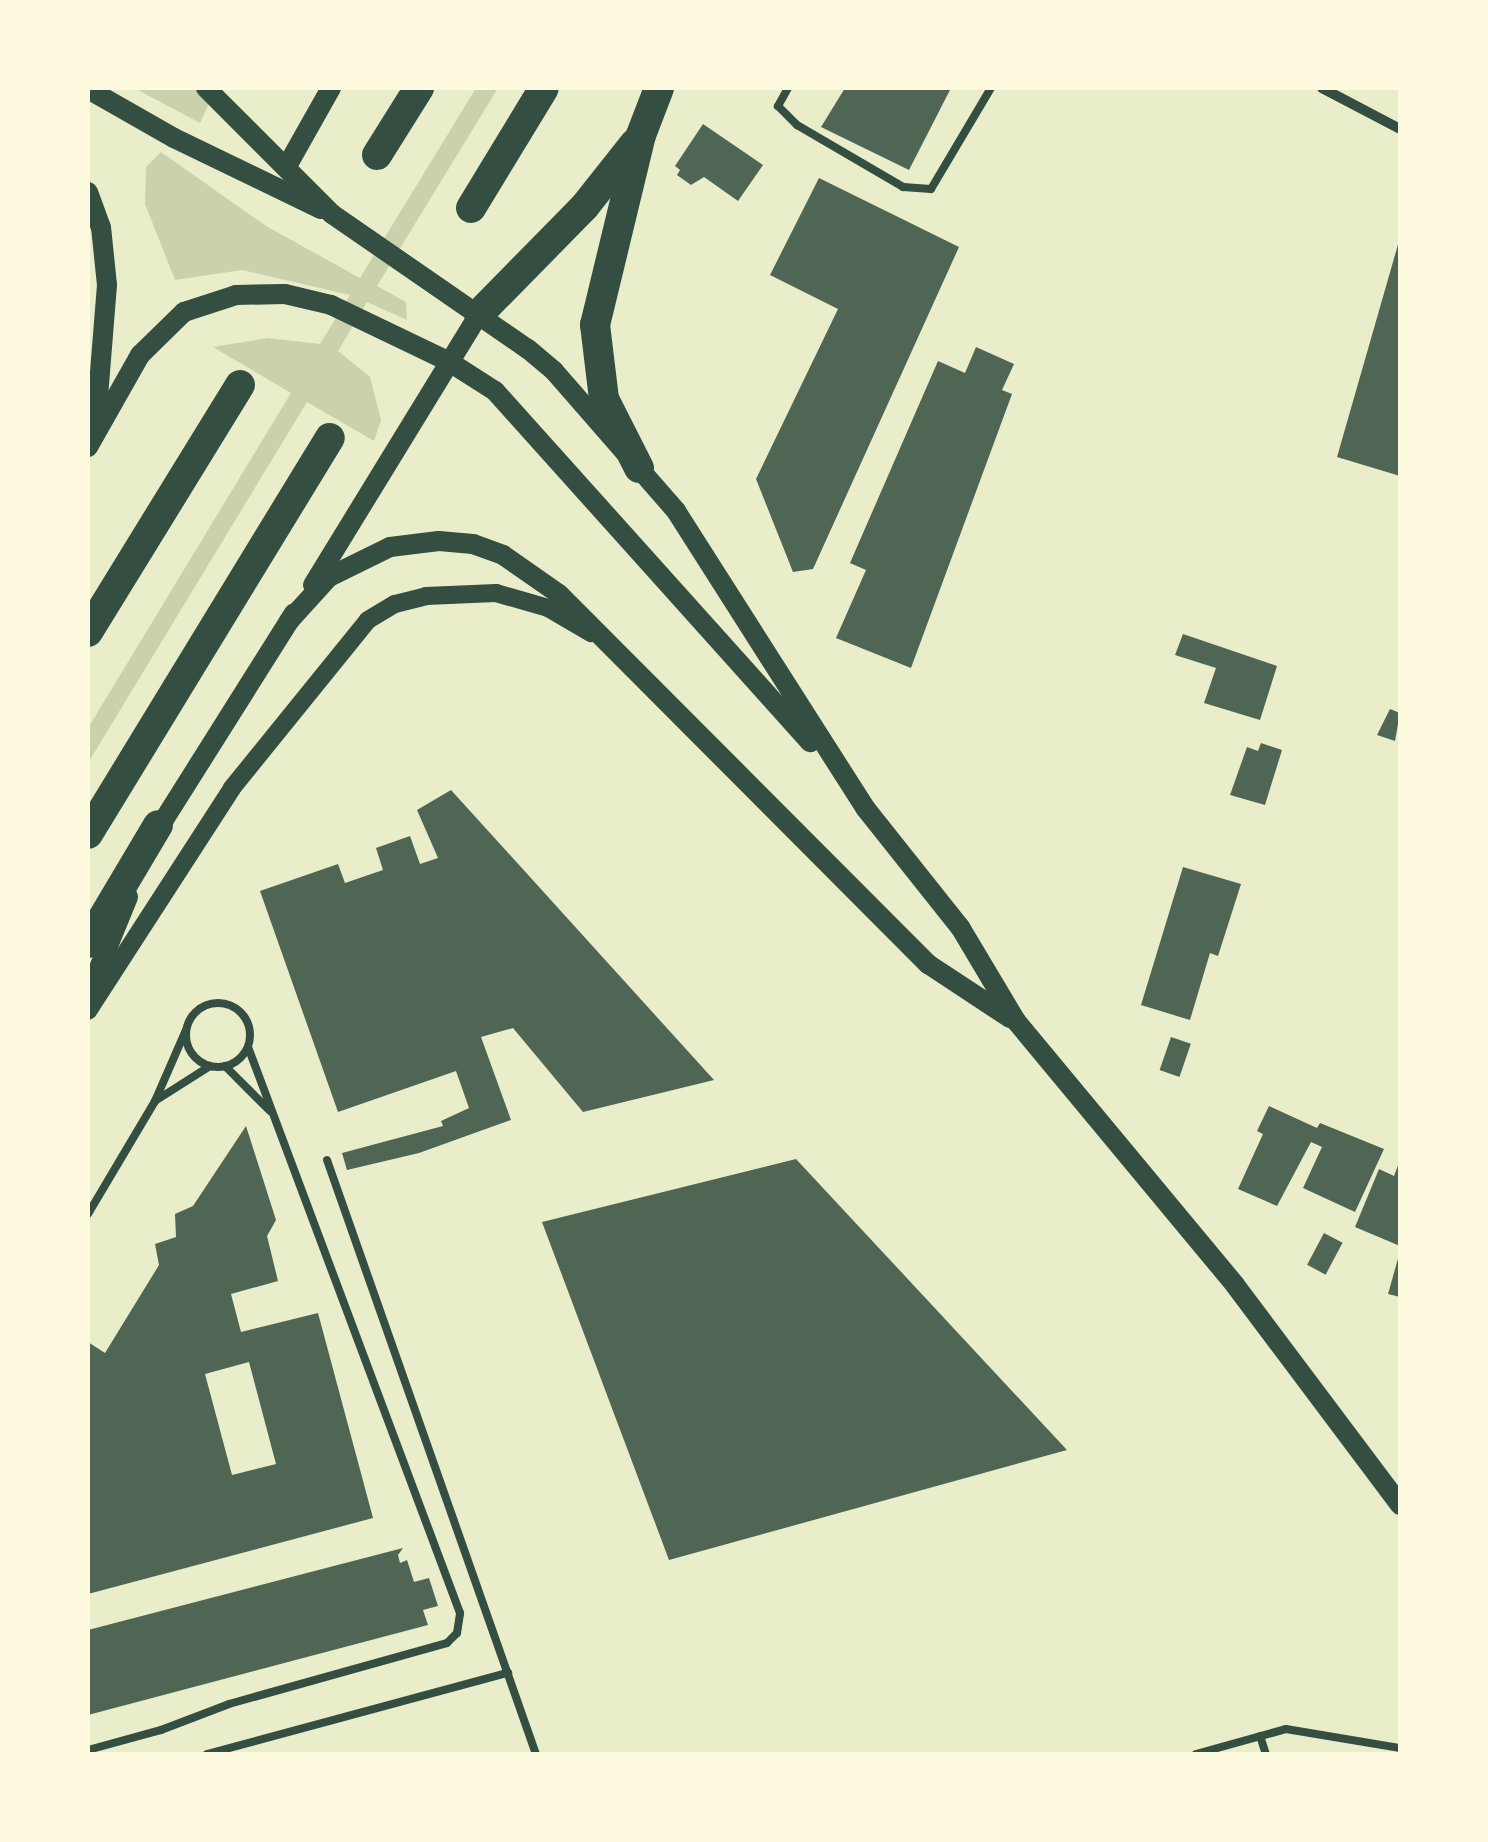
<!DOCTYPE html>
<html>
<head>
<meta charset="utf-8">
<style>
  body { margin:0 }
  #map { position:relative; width:1488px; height:1842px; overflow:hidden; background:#e9edc9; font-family:Manrope,sans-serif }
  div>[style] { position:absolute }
  .green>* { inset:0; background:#cad2ad }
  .building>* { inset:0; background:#4f6655; transform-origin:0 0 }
  .service>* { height:8px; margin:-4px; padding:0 4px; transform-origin:4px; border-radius:4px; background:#344e41 }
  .service>.ring { margin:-4px; padding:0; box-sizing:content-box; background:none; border:8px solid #344e41; border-radius:50% }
  .minor>* { height:10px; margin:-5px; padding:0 5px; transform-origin:5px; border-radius:5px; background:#344e41 }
  .tertiary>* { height:18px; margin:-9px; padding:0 9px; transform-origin:9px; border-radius:9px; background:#344e41 }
  .secondary>* { height:20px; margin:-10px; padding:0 10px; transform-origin:10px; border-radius:10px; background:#344e41 }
  .motorway>* { height:30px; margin:-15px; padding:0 15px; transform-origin:15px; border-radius:15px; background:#344e41 }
  span { translate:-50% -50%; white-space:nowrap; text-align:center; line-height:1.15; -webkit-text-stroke:10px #fefae0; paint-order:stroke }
  .frame { position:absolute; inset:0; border:90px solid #fefae0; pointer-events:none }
</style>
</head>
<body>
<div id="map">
  <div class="green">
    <i style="clip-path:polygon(134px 88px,198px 88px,211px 99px,200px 123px)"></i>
    <i style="clip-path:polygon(476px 88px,498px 88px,377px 286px,406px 302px,407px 320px,367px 302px,338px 351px,370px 377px,381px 420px,374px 441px,307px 402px,88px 763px,88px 728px,291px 393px,213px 347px,268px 338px,320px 344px,350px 295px,242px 270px,175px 280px,145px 204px,146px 167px,161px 152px,266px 226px,360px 278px)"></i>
  </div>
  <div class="building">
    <i style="clip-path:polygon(845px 88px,951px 88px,909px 170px,821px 127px)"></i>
    <i style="clip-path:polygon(703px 124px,763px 165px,738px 201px,704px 177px,691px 185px,677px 175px,680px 170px,675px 166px)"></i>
    <i style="clip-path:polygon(819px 178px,959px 247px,813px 569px,793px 572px,756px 479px,838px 309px,770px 275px)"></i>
    <i style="clip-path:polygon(1399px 241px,1400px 241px,1400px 476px,1337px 457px)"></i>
    <i style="clip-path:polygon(976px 347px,1014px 364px,1002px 390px,1012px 394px,911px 668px,836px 638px,866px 570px,850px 563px,938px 361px,965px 373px)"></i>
    <i style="clip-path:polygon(1183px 634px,1277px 666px,1260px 720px,1204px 703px,1216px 668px,1175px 655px)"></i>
    <i style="clip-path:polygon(1390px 709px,1400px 713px,1395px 741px,1377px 735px)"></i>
    <i style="clip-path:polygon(1261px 743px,1282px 750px,1265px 805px,1230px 795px,1247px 747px,1258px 751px)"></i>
    <i style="clip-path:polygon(451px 790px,714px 1080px,583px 1112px,513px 1028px,481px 1037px,511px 1120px,419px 1153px,347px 1170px,342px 1153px,443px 1126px,441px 1121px,469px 1108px,456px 1071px,338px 1112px,260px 891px,338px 864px,345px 883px,383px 870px,376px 848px,410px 836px,420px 864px,438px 858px,417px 810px)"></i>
    <i style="clip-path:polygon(1183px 867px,1241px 884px,1218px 956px,1210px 953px,1190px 1020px,1141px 1005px)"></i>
    <i style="left:1171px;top:1037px;width:21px;height:35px;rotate:19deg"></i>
    <i style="clip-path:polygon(1269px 1106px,1317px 1128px,1320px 1123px,1384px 1149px,1355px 1212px,1303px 1188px,1322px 1147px,1311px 1142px,1277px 1206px,1238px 1189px,1263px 1134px,1257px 1131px)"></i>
    <i style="clip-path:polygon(evenodd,246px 1126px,276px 1220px,267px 1236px,278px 1281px,231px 1294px,241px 1332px,318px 1313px,373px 1518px,88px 1594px,88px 1342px,105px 1353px,159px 1265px,155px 1244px,176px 1237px,175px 1214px,193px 1206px,246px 1126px,249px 1362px,276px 1464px,232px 1475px,205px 1374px,249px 1362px)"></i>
    <i style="clip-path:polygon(796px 1159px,1067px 1450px,669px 1560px,542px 1222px)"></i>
    <i style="clip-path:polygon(1400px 1160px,1400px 1246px,1355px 1227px,1379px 1169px,1394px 1176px)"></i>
    <i style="left:1324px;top:1233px;width:21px;height:36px;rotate:28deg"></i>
    <i style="clip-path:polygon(1399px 1255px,1400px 1255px,1400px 1297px,1388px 1294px)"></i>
    <i style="clip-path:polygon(403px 1548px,398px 1555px,400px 1563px,407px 1560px,414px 1582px,429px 1578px,438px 1606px,423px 1610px,428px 1625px,88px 1715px,88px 1630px)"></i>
  </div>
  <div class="service">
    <i style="left:788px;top:88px;width:21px;rotate:119deg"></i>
    <i style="left:778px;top:106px;width:27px;rotate:45deg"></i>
    <i style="left:797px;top:125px;width:123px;rotate:30.3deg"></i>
    <i style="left:903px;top:187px;width:28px;rotate:4deg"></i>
    <i style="left:931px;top:189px;width:117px;rotate:-59.3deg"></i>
    <i class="ring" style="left:186px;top:1003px;width:56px;height:56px"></i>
    <i style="left:225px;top:1066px;width:64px;rotate:45deg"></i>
    <i style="left:155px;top:1101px;width:65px;rotate:-32.5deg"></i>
    <i style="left:327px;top:1160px;width:630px;rotate:70.62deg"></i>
    <i style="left:88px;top:1214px;width:131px;rotate:-59.3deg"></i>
    <i style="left:155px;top:1101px;width:77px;rotate:-66.4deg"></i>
    <i style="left:1260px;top:1736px;width:19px;rotate:72deg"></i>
    <i style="left:88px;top:1750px;width:76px;rotate:-15.3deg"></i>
    <i style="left:161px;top:1730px;width:73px;rotate:-20.9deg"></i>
    <i style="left:229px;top:1704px;width:226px;rotate:-15.6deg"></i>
    <i style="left:447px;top:1643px;width:14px;rotate:-45deg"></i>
    <i style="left:457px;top:1633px;width:20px;rotate:-81deg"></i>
    <i style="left:460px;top:1613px;width:604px;rotate:-110.53deg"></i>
    <i style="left:207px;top:1754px;width:312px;rotate:-15.1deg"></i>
    <i style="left:1196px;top:1754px;width:93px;rotate:-15.5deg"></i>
    <i style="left:1286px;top:1729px;width:116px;rotate:9.5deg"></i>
  </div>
  <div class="minor">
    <i style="left:1322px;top:88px;width:88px;rotate:27.7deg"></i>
  </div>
  <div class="tertiary">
    <i style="left:88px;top:1011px;width:265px;rotate:-57.1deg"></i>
    <i style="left:232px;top:788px;width:216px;rotate:-51deg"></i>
    <i style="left:368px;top:620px;width:31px;rotate:-31deg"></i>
    <i style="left:395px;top:604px;width:32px;rotate:-14deg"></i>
    <i style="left:426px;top:596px;width:70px;rotate:-2.5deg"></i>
    <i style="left:496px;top:593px;width:54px;rotate:16.1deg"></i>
    <i style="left:548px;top:608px;width:50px;rotate:30.2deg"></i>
  </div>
  <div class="secondary">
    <i style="left:206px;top:88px;width:178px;rotate:45deg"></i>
    <i style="left:332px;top:214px;width:238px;rotate:34.6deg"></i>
    <i style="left:528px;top:349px;width:34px;rotate:40deg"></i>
    <i style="left:554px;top:371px;width:186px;rotate:48.9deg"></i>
    <i style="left:676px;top:511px;width:353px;rotate:57.5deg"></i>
    <i style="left:866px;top:809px;width:151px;rotate:51.5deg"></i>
    <i style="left:960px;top:927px;width:109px;rotate:59.2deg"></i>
    <i style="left:1016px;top:1021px;width:343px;rotate:50.3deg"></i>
    <i style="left:1235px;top:1285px;width:275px;rotate:53.1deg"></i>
    <i style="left:88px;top:89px;width:99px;rotate:29.7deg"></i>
    <i style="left:174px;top:138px;width:163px;rotate:25.8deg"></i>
    <i style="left:287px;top:166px;width:90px;rotate:-60.6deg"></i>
    <i style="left:88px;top:192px;width:37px;rotate:70deg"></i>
    <i style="left:101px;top:227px;width:58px;rotate:84.1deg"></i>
    <i style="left:107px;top:285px;width:136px;rotate:94.6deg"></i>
    <i style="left:88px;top:447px;width:106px;rotate:-60.5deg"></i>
    <i style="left:140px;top:355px;width:62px;rotate:-44.3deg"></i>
    <i style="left:184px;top:312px;width:55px;rotate:-18.1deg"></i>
    <i style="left:236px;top:295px;width:49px;rotate:-1.2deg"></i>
    <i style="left:285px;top:294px;width:47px;rotate:13.4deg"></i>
    <i style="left:331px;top:305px;width:130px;rotate:25.6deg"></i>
    <i style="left:448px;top:361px;width:56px;rotate:32.6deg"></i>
    <i style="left:495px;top:391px;width:472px;rotate:48.1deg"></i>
    <i style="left:313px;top:585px;width:318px;rotate:-58.5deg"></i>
    <i style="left:289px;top:621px;width:59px;rotate:-47.7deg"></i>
    <i style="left:329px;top:577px;width:68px;rotate:-26.2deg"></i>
    <i style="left:390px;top:547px;width:49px;rotate:-7deg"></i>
    <i style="left:439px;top:541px;width:34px;rotate:5deg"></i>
    <i style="left:473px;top:544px;width:32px;rotate:20deg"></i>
    <i style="left:503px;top:555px;width:68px;rotate:34.9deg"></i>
    <i style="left:559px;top:594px;width:523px;rotate:45.08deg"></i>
    <i style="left:928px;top:964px;width:98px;rotate:33.4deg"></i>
    <i style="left:155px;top:834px;width:261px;rotate:-57.8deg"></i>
    <i style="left:88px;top:995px;width:106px;rotate:-67.8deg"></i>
  </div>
  <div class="motorway">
    <i style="left:377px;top:155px;width:79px;rotate:-57.9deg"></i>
    <i style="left:471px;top:208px;width:140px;rotate:-58.7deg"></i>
    <i style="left:479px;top:314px;width:151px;rotate:-45.5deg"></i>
    <i style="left:585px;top:206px;width:80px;rotate:-51.6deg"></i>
    <i style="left:639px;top:468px;width:77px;rotate:-116.9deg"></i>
    <i style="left:604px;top:399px;width:75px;rotate:-96.9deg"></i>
    <i style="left:595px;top:325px;width:195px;rotate:-76.4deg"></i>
    <i style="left:641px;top:135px;width:50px;rotate:-69deg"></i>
    <i style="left:88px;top:632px;width:290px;rotate:-58.4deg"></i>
    <i style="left:88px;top:834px;width:464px;rotate:-58.6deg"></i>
    <i style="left:88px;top:943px;width:137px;rotate:-59.3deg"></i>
  </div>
  <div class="frame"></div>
</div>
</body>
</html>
